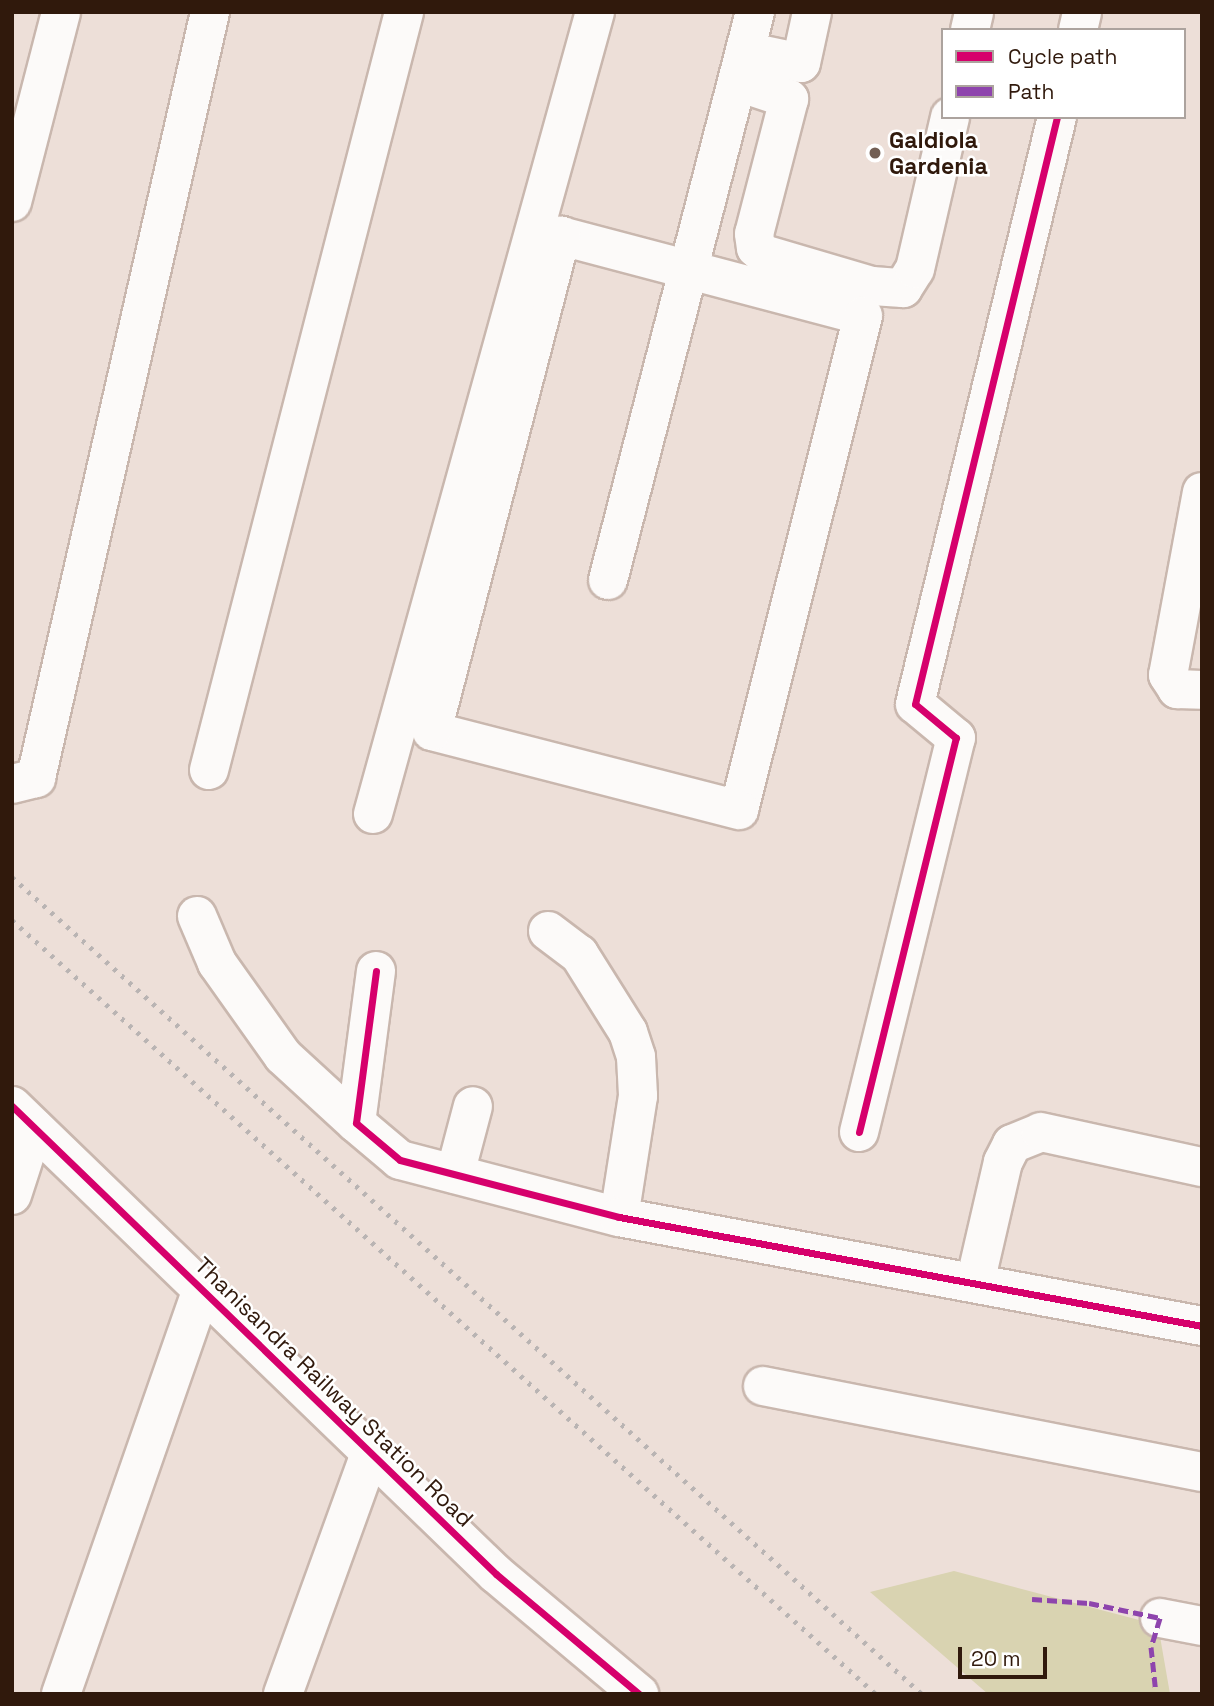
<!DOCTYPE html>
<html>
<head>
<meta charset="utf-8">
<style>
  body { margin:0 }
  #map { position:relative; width:1214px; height:1706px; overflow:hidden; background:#eddfd8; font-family:"Space Grotesk",sans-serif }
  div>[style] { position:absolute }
  .green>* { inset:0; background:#d9d3b1 }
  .roads { filter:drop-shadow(2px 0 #c9b7ae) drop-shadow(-2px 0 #c9b7ae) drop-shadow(0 2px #c9b7ae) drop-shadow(0 -2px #c9b7ae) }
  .minor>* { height:38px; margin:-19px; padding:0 19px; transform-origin:19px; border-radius:19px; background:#fcfaf9 }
  .rail>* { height:5px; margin-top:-2.5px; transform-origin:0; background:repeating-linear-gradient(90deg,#b9b4b3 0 3.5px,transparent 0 10.5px) }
  .quiet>* { height:5px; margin-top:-2.5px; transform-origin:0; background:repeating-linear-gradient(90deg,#8e44ad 0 10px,transparent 0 15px) }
  .cycleway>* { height:7px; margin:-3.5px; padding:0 3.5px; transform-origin:3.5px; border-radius:3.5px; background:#d6006c }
  .dots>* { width:19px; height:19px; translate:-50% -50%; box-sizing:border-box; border:4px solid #fff; border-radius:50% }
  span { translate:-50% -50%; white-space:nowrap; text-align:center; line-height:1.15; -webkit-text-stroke:5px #fff; paint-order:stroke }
  .poi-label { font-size:23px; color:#30190c; font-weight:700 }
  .left { translate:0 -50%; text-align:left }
  .street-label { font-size:23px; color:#30190c }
  .frame { position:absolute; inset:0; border:14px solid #30190c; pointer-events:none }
  .legend { position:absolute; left:941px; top:28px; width:245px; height:91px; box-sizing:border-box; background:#fff; border:2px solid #aca39e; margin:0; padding:9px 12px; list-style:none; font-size:21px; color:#30190c }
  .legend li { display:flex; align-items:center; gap:14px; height:35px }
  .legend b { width:35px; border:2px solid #aca39e }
  .scale { position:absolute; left:958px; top:1647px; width:89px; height:32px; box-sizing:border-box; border:4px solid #30190c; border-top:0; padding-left:9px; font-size:21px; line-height:24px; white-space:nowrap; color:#30190c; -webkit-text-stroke:5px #fff; paint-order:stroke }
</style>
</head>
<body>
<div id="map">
  <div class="green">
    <i style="clip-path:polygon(954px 1571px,1158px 1625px,1170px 1694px,988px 1694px,870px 1592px)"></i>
  </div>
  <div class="roads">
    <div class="minor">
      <i style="left:970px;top:30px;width:18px;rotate:-77deg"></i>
      <i style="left:1078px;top:30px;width:18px;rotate:-77deg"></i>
      <i style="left:745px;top:51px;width:57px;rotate:12.1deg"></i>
      <i style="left:801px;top:63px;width:52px;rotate:-77.8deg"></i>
      <i style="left:738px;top:82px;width:54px;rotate:18.4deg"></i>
      <i style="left:789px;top:99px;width:139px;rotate:104.5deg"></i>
      <i style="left:754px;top:234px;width:14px;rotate:82deg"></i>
      <i style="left:756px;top:248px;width:9px;rotate:41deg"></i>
      <i style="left:763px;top:254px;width:114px;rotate:16.4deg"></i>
      <i style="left:872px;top:286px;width:31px;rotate:4deg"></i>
      <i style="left:903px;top:288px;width:22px;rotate:-58deg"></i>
      <i style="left:915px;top:269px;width:156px;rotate:-77deg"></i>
      <i style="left:12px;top:202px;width:196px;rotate:-75.5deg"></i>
      <i style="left:561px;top:236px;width:312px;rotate:14.8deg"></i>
      <i style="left:863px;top:316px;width:509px;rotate:104.09deg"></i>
      <i style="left:739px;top:810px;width:317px;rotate:-165.6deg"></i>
      <i style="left:432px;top:731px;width:512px;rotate:-75.39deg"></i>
      <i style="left:1202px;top:492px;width:186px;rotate:100.5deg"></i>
      <i style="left:1168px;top:675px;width:17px;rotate:57deg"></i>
      <i style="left:1177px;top:689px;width:25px;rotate:2deg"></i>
      <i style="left:608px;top:580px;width:587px;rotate:-75.49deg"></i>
      <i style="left:209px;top:770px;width:783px;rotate:-75.57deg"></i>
      <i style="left:12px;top:784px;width:25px;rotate:-14deg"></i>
      <i style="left:36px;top:778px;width:786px;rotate:-77.2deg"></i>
      <i style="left:373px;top:814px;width:832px;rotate:-74.53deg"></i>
      <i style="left:197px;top:916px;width:51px;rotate:66.9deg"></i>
      <i style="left:217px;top:963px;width:114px;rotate:54.6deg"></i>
      <i style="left:283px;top:1056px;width:99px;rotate:42.5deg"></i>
      <i style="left:548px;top:931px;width:39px;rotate:37deg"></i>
      <i style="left:579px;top:954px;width:92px;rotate:57.9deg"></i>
      <i style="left:628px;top:1032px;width:26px;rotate:72deg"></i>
      <i style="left:636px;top:1057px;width:39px;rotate:87deg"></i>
      <i style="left:638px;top:1096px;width:122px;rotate:98.9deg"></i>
      <i style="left:376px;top:971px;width:153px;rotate:97.5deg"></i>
      <i style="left:356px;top:1123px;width:57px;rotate:40.1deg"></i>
      <i style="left:400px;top:1160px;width:226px;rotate:14.6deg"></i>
      <i style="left:619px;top:1217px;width:593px;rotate:10.59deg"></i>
      <i style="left:12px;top:1106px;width:673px;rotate:44.04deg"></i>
      <i style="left:496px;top:1574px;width:187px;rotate:40deg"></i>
      <i style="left:859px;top:1132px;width:406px;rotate:-76.2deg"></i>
      <i style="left:956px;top:738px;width:53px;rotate:-140.3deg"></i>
      <i style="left:915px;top:704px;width:604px;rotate:-76.4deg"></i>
      <i style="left:455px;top:1174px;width:70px;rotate:-75.2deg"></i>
      <i style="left:12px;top:1195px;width:71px;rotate:-72.1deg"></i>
      <i style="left:975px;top:1283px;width:124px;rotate:-77deg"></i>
      <i style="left:1003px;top:1162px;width:20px;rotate:-63deg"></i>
      <i style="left:1012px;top:1144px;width:31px;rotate:-22deg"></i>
      <i style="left:1041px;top:1132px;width:165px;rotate:12.3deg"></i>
      <i style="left:763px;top:1386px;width:447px;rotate:11.1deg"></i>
      <i style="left:1160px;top:1618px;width:43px;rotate:10.8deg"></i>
      <i style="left:61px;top:1694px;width:427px;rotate:-70.8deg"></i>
      <i style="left:283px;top:1694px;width:258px;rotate:-70.1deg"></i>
    </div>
  </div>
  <div class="rail">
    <i style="left:12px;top:877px;width:1223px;rotate:41.92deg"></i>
    <i style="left:12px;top:920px;width:1160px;rotate:41.86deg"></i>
  </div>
  <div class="quiet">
    <i style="left:1032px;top:1599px;width:57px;rotate:4deg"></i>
    <i style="left:1089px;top:1603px;width:73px;rotate:11.9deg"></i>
    <i style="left:1160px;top:1618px;width:30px;rotate:107deg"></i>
    <i style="left:1151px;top:1647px;width:47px;rotate:83.9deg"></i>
  </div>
  <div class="cycleway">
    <i style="left:376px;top:971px;width:153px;rotate:97.5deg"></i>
    <i style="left:356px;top:1123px;width:57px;rotate:40.1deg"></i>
    <i style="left:400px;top:1160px;width:226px;rotate:14.6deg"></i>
    <i style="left:619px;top:1217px;width:593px;rotate:10.59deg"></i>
    <i style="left:12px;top:1106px;width:673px;rotate:44.04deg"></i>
    <i style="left:496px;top:1574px;width:187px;rotate:40deg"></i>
    <i style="left:859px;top:1132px;width:406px;rotate:-76.2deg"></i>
    <i style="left:956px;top:738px;width:53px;rotate:-140.3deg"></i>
    <i style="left:915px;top:704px;width:604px;rotate:-76.4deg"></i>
  </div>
  <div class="dots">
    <i style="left:875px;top:153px;background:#725e53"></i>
  </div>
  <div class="poi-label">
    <span class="left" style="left:889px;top:153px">Galdiola<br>Gardenia</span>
  </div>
  <div class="street-label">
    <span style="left:334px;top:1392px;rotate:44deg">Thanisandra Railway Station Road</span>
  </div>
  <div class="frame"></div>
  <ul class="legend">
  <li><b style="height:9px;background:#d6006c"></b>Cycle path</li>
  <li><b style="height:9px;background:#8e44ad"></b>Path</li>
  </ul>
  <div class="scale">20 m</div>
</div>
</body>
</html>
